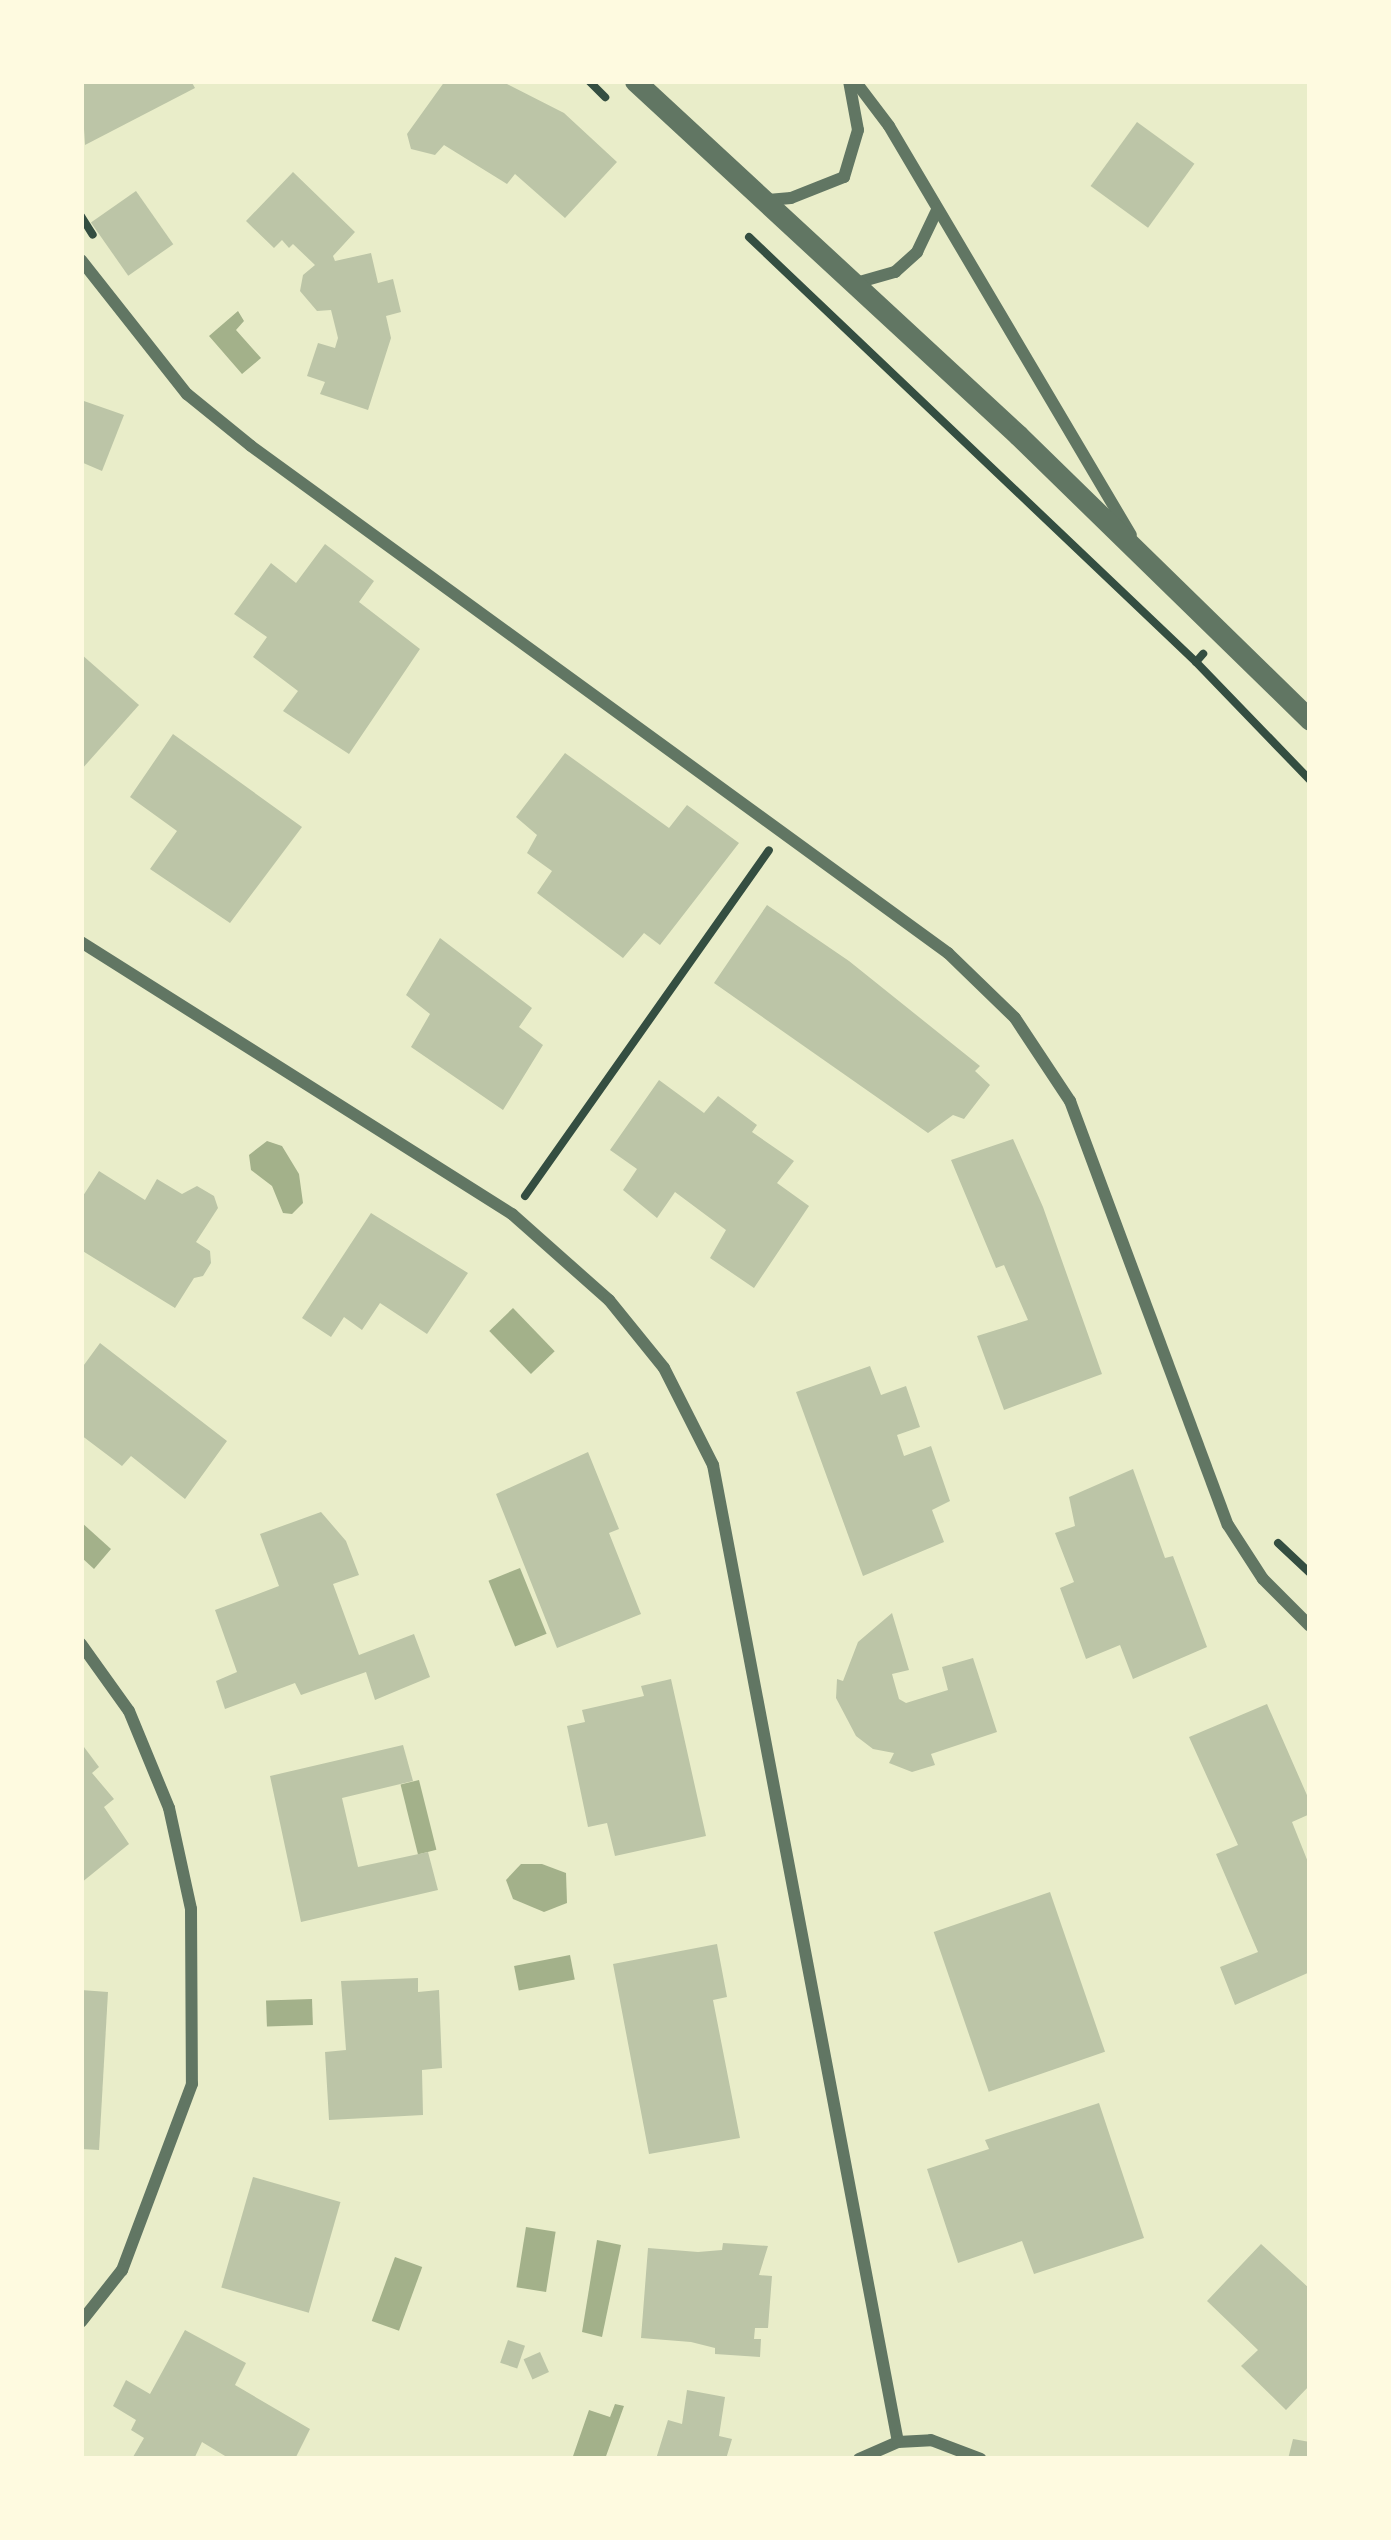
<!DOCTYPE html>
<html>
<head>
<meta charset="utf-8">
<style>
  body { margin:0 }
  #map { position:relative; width:1391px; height:2540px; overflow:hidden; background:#e9edc9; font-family:"Noto Sans",sans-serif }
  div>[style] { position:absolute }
  .water>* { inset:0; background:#a3b18a; transform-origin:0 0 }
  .building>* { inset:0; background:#bcc5a7; transform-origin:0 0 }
  .path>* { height:8px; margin:-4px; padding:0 4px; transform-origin:4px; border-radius:4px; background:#344e41 }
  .minor>* { height:12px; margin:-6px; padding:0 6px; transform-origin:6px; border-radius:6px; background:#617663 }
  .tertiary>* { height:21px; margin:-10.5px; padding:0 10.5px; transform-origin:10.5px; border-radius:10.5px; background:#617663 }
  span { translate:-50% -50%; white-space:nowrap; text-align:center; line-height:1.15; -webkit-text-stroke:12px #fefae0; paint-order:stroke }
  .frame { position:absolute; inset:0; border:84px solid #fefae0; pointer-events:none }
</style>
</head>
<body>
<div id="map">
  <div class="water">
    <i style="clip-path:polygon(238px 311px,244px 321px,236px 330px,261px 358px,242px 374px,209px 336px)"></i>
    <i style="clip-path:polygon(267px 1141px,282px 1146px,299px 1174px,303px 1203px,292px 1214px,283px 1213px,272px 1186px,251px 1170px,249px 1155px)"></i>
    <i style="left:513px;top:1308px;width:60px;height:33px;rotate:46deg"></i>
    <i style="clip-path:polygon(81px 1522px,111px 1549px,94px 1569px,81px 1557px)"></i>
    <i style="left:520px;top:1568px;width:71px;height:34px;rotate:68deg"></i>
    <i style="left:419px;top:1780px;width:72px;height:19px;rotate:76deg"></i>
    <i style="clip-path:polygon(521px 1864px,542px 1864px,566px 1873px,567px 1903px,544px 1912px,513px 1899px,506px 1880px)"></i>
    <i style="left:570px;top:1955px;width:25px;height:57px;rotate:79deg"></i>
    <i style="left:312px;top:1999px;width:26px;height:46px;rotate:88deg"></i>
    <i style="left:526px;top:2227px;width:30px;height:61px;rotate:9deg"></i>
    <i style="clip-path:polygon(597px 2240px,621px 2245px,602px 2337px,582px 2332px)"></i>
    <i style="left:395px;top:2257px;width:29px;height:68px;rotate:20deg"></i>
    <i style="clip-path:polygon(615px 2404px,624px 2406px,605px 2459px,572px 2459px,589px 2410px,610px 2417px)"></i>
  </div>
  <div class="building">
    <i style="clip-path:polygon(81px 81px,191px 81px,195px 88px,85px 145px)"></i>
    <i style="clip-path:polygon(445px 81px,501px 81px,564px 113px,617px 162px,565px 218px,515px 174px,507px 184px,444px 145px,435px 155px,411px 149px,407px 134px)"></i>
    <i style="left:1137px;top:122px;width:71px;height:79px;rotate:36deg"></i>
    <i style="clip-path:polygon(293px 172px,355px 232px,333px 256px,335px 261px,371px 253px,378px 283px,393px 279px,401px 312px,386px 316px,391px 338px,368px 410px,320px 394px,325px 382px,307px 376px,318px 343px,335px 348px,338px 338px,331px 310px,317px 311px,300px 291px,303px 275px,315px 265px,293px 244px,289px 248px,282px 240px,274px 248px,246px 221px)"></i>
    <i style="left:136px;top:191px;width:65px;height:55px;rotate:55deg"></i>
    <i style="clip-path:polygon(81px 400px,124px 415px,102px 471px,81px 462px)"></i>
    <i style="clip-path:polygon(325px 544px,374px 581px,359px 602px,420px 649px,349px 754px,283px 711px,298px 691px,253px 657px,267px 637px,234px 614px,271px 563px,296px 583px)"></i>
    <i style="clip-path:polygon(81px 654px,139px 705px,81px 770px)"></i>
    <i style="clip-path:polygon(173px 734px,302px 827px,230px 923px,150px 869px,177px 831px,130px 797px)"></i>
    <i style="clip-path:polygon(565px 753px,669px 828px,687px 805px,739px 843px,660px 945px,644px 933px,623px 958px,537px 893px,552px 871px,527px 853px,537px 835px,516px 817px)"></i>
    <i style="clip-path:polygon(767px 905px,849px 961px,980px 1066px,975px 1071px,990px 1085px,964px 1119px,953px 1115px,928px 1133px,714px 983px)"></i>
    <i style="clip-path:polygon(440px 938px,532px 1008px,519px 1027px,543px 1045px,503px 1110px,411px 1047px,430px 1014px,406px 995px)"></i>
    <i style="clip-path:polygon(659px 1080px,704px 1113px,718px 1096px,757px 1125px,752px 1132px,794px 1161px,777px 1183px,809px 1206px,754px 1288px,710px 1258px,726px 1230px,675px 1192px,657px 1218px,623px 1190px,637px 1169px,610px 1150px)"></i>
    <i style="clip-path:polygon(1013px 1139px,1043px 1207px,1102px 1374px,1004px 1410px,977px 1336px,1028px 1320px,1004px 1265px,996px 1268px,951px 1160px)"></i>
    <i style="clip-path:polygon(99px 1171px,145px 1200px,157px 1179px,182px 1194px,197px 1186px,214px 1196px,218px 1208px,196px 1242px,210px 1251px,211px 1263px,203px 1276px,194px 1278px,175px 1308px,81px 1250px,81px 1199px)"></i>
    <i style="clip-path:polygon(371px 1213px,468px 1273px,427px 1334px,380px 1303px,362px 1330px,344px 1317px,331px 1337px,302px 1318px)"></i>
    <i style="clip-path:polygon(100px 1343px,227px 1441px,185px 1499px,131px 1456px,122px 1466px,81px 1435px,81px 1369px)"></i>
    <i style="clip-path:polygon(870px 1366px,881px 1395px,906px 1386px,920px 1427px,897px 1435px,904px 1456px,931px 1446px,950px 1501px,932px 1510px,944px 1542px,863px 1576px,796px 1392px)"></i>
    <i style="clip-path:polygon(588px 1452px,619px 1529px,609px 1533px,641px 1614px,557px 1648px,496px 1494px)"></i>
    <i style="clip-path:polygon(1133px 1469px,1165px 1558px,1173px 1556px,1207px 1647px,1133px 1679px,1120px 1645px,1086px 1659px,1060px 1588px,1074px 1582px,1055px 1533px,1075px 1526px,1069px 1497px)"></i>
    <i style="clip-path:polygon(321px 1512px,346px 1541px,359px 1575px,333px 1584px,359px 1655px,414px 1634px,430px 1677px,375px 1700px,366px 1672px,301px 1695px,295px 1683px,225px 1709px,216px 1681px,237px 1672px,215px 1610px,279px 1586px,260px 1534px)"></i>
    <i style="clip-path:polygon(892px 1613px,909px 1670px,892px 1674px,899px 1699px,906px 1703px,948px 1690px,942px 1667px,973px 1658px,997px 1732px,931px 1754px,935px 1765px,912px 1772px,889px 1763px,894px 1753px,873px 1749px,856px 1736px,836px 1698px,837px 1679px,843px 1681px,858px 1642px)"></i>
    <i style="clip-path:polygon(671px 1679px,706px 1836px,615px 1856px,607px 1823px,588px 1827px,567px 1726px,585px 1722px,582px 1710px,644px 1696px,641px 1686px)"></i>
    <i style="clip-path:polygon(1267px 1704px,1310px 1802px,1310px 1814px,1292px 1822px,1310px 1867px,1310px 1972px,1235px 2005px,1220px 1967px,1258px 1952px,1216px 1854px,1238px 1845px,1189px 1737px)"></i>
    <i style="clip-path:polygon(81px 1743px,99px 1767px,92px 1773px,114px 1799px,104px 1807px,129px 1844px,81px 1883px)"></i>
    <i style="clip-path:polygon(403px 1745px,413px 1781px,342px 1798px,358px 1867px,428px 1852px,438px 1890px,301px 1922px,270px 1776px)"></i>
    <i style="left:1050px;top:1892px;width:169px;height:123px;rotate:71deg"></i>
    <i style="clip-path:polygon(717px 1944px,727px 1997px,713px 2000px,740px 2138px,649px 2154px,613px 1964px)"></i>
    <i style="clip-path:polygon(418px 1978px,418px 1992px,439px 1990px,442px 2068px,422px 2070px,423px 2115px,329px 2120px,325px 2052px,346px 2050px,341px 1981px)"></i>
    <i style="clip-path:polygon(81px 1990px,108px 1992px,99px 2150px,81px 2149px)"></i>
    <i style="clip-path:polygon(1099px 2103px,1144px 2238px,1034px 2274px,1022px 2241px,958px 2263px,927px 2169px,989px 2149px,985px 2140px)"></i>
    <i style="left:253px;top:2177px;width:91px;height:115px;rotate:16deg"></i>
    <i style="clip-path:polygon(723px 2243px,768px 2246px,759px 2275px,772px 2276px,768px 2328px,755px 2328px,754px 2339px,761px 2339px,760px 2357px,715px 2354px,715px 2348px,691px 2342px,641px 2338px,648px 2248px,698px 2252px,722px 2250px)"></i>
    <i style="clip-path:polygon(1261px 2244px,1310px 2289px,1310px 2385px,1286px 2410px,1241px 2366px,1258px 2350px,1207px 2301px)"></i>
    <i style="clip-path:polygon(185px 2330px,246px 2363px,235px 2385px,310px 2429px,295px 2459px,230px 2459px,202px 2442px,194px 2459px,133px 2457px,144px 2438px,131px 2430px,136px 2420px,113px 2406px,126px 2380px,150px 2394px)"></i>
    <i style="left:508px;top:2340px;width:18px;height:24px;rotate:19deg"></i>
    <i style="left:540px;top:2352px;width:22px;height:18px;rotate:66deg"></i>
    <i style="clip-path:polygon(687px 2390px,725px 2397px,719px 2436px,732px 2439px,726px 2459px,656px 2459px,668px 2420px,682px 2424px)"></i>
    <i style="clip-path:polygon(1293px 2439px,1310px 2442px,1310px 2459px,1288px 2459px)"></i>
  </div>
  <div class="path">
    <i style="left:589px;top:81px;width:23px;rotate:45deg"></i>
    <i style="left:81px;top:216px;width:22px;rotate:58deg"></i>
    <i style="left:749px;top:237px;width:617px;rotate:43.55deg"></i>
    <i style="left:1196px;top:662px;width:11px;rotate:-49deg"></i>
    <i style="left:1196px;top:662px;width:164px;rotate:46deg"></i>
    <i style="left:525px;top:1196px;width:423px;rotate:-54.8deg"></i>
    <i style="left:1278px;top:1543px;width:44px;rotate:43.2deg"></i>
  </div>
  <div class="minor">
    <i style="left:855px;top:81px;width:56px;rotate:52.9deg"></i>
    <i style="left:889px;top:126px;width:475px;rotate:59.4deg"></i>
    <i style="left:768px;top:200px;width:23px;rotate:-5deg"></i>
    <i style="left:791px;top:198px;width:57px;rotate:-21.6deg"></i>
    <i style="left:844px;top:177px;width:49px;rotate:-73.4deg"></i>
    <i style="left:858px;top:130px;width:50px;rotate:-100.4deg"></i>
    <i style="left:81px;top:260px;width:171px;rotate:51.7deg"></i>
    <i style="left:187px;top:394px;width:82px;rotate:39.1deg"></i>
    <i style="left:251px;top:446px;width:862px;rotate:36.03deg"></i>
    <i style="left:948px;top:953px;width:93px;rotate:44.1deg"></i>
    <i style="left:1015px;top:1018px;width:100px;rotate:56.5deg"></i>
    <i style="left:1070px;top:1101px;width:452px;rotate:69.6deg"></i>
    <i style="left:1228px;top:1525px;width:64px;rotate:57.1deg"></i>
    <i style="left:1263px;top:1579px;width:66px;rotate:45deg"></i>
    <i style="left:856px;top:283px;width:41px;rotate:-15.8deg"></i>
    <i style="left:895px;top:272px;width:30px;rotate:-42deg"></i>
    <i style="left:917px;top:252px;width:47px;rotate:-64.5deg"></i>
    <i style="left:81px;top:942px;width:510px;rotate:32.26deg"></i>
    <i style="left:512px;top:1214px;width:130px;rotate:41.6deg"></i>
    <i style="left:609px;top:1300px;width:87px;rotate:51deg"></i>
    <i style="left:664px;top:1368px;width:109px;rotate:63.2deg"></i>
    <i style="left:713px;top:1465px;width:994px;rotate:79.28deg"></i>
    <i style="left:81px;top:1644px;width:82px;rotate:54.4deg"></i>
    <i style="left:129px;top:1711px;width:105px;rotate:67.6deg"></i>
    <i style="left:169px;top:1808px;width:103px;rotate:77.7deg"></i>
    <i style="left:191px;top:1909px;width:175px;rotate:89.7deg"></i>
    <i style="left:192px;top:2084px;width:199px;rotate:110.6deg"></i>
    <i style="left:122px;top:2270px;width:66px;rotate:128.3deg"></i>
    <i style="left:859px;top:2459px;width:43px;rotate:-23.6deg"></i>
    <i style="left:898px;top:2442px;width:33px;rotate:-3deg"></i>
    <i style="left:931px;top:2440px;width:53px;rotate:20.8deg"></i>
  </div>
  <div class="tertiary">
    <i style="left:635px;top:81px;width:522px;rotate:42.75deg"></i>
    <i style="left:1018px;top:435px;width:408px;rotate:44.3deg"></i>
  </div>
  <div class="frame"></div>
</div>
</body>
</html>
